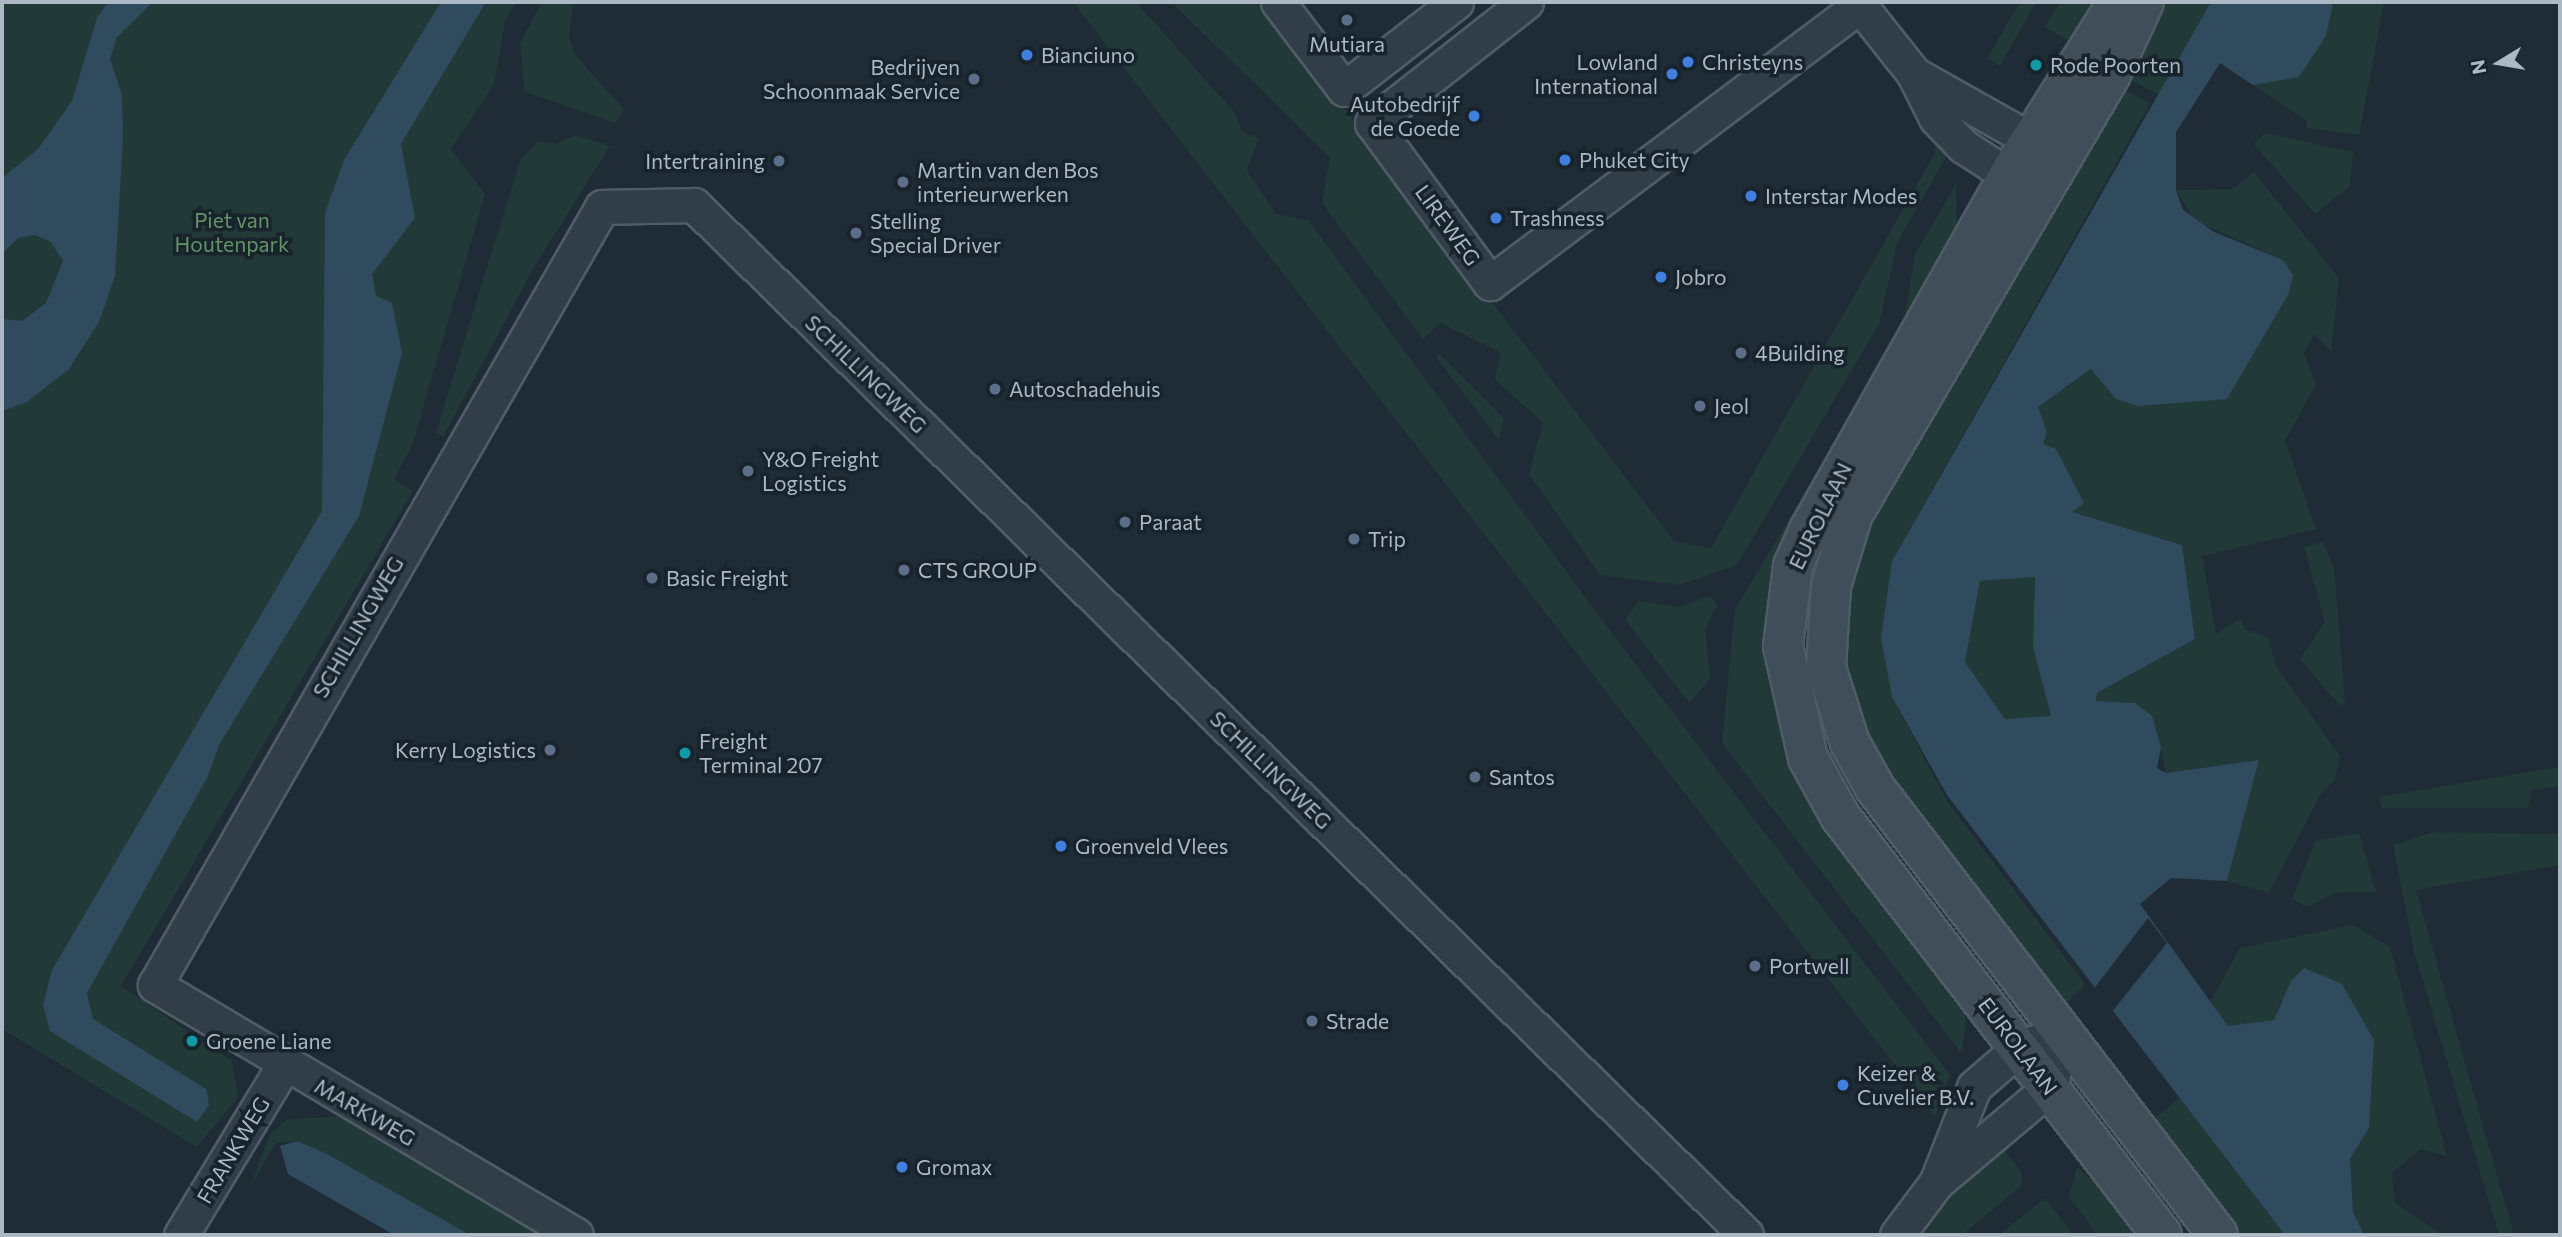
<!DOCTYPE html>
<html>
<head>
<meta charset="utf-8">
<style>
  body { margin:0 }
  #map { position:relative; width:2562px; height:1237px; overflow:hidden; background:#1f2c36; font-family:Commissioner,sans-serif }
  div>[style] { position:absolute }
  .green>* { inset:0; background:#213937 }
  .water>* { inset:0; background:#314b5e }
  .pier>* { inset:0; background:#1f2c36 }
  .roads { filter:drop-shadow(2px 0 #505c65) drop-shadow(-2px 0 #505c65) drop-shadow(0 2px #505c65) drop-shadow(0 -2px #505c65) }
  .minor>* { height:33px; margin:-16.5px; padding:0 16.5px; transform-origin:16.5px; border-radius:16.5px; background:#323e47 }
  .secondary>* { height:38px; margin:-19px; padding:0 19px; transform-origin:19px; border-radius:19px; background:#404e5a }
  .dots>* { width:19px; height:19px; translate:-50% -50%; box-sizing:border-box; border:4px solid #18232b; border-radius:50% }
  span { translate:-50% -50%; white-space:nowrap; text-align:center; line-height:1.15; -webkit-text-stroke:7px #18232b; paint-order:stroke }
  .poi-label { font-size:21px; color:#acb9c4 }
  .left { translate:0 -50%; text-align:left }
  .right { translate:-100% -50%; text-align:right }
  .park-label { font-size:21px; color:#639467 }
  .street-label { font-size:21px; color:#acb9c4 }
  .frame { position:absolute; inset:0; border:4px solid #acb9c4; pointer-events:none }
  .north { position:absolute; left:2464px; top:28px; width:70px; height:70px; -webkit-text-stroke:5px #18232b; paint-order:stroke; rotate:259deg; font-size:19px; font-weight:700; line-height:28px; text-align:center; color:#acb9c4 }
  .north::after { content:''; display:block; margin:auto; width:24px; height:32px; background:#acb9c4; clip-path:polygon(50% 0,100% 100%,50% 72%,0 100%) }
</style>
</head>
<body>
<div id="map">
  <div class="green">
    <i style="clip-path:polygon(2px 2px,516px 2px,505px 21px,494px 84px,451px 149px,485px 194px,412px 446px,394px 479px,413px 491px,121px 986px,232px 1061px,238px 1097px,197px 1147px,2px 1029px)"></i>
    <i style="clip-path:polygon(542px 2px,573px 2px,569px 36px,575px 55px,624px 109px,615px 123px,524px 91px,520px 43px)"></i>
    <i style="clip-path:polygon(1073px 2px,1136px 2px,1234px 112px,1242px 132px,1258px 138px,1247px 171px,1276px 214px,1309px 221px,1602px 620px,1950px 1075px,1935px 1117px)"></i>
    <i style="clip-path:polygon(1171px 2px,1264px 2px,1674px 541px,1711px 548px,1935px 153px,1934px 141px,1949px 152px,1897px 243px,1879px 324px,1737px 565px,1679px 585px,1600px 575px,1529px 474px,1543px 423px,1495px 379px,1500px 352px,1440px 323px,1423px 339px,1322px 203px,1330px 157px)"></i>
    <i style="clip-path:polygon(2020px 2px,2036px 2px,2000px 66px,1987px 58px)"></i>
    <i style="clip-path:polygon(2060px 2px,2104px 2px,2078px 46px,2045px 27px)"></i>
    <i style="clip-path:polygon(2162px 2px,2384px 2px,2359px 135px,2307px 128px,2307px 121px,2220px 63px,2189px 111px,2129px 79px)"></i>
    <i style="clip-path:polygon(2126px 91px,2150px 103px,1892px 561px,1892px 697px,1947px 801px,2085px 984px,2068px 1002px,2138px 1098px,2131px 1105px,1872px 758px,1847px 686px,1840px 622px,1854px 560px,1906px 446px)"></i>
    <i style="clip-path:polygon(2265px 133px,2353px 152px,2350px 186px,2315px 214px,2254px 144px)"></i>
    <i style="clip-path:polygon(576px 135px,610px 146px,533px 269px,443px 437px,436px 432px,520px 161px,537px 142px,556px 144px)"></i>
    <i style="clip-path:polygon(2254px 172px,2339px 278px,2331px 351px,2314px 334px,2304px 353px,2316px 384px,2285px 441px,2316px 529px,2202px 556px,2216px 634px,2240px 619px,2246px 630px,2268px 637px,2276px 666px,2340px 756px,2335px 779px,2320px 795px,2269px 893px,2227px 881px,2259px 760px,2166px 773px,2152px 716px,2135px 703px,2096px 702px,2097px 693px,2195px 639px,2182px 545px,2072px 512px,2043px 444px,2047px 432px,2038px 407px,2092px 369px,2116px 399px,2138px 405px,2173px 402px,2276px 306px,2289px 293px,2283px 260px,2194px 220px,2176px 190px,2233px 189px)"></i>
    <i style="clip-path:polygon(1957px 182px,1956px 226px,1923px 311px,1767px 656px,1785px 739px,1961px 992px,1966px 1024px,1961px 1053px,1722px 743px,1735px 609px,1902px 332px,1915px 255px)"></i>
    <i style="clip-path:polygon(1439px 353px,1504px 418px,1499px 440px,1436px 357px)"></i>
    <i style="clip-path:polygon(2323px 542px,2334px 567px,2345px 703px,2340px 706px,2300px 659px,2325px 622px,2304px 547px)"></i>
    <i style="clip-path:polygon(2035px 577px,2033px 647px,2051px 717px,2005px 719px,1965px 662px,1980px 581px)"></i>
    <i style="clip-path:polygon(1710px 596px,1717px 605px,1705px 629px,1710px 679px,1689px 703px,1625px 619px,1639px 601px,1679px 607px)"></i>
    <i style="clip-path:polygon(2560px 767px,2560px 786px,2531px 790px,2528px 808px,2382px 808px,2379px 797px)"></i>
    <i style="clip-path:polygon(2434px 832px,2560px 834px,2560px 865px,2416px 890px,2514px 1235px,2499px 1235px,2414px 951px,2393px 845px)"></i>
    <i style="clip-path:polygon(2359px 833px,2376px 892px,2335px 893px,2307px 907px,2292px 899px,2315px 841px)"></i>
    <i style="clip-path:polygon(2353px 925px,2390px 947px,2447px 1156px,2421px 1149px,2392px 1173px,2395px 1203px,2443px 1235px,2364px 1235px,2353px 1211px,2350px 1159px,2369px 1128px,2281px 1000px,2275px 1020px,2228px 1027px,2210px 1002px,2240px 948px)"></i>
    <i style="clip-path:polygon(2180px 1098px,2285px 1235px,2232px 1235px,2146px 1125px)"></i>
    <i style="clip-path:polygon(338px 1116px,544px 1235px,470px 1235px,297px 1141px,276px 1143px,250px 1187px,269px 1136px,286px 1120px)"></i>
    <i style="clip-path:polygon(2000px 1144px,2022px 1173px,2021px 1186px,1962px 1235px,1923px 1235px,1960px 1180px)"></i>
    <i style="clip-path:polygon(2077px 1167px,2123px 1206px,2148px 1235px,2098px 1235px,2069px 1197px)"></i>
    <i style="clip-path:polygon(2045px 1198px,2073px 1235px,1999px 1235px)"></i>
  </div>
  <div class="water">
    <i style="clip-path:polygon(108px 2px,153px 2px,117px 37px,110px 59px,122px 95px,123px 138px,115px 276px,99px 322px,69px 369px,27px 402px,2px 411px,2px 319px,22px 321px,46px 303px,63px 261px,51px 242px,35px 235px,18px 238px,2px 254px,2px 178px,38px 149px,72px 101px,97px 18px)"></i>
    <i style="clip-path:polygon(441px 2px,486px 2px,401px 144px,415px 218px,372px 274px,376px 296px,392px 303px,402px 353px,359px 516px,219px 745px,208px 776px,87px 993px,93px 1019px,206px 1089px,209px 1105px,197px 1122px,50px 1031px,43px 1005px,52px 970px,322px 511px,325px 213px,344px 160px)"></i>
    <i style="clip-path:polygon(evenodd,2211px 2px,2333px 4px,2326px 36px,2299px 77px,2253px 85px,2220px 63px,2176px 132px,2176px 190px,2183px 210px,2214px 232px,2283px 260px,2293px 275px,2289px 293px,2227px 399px,2138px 406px,2116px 399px,2091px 369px,2038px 407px,2047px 432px,2043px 444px,2056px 449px,2084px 503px,2072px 512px,2182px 545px,2195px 639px,2097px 693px,2096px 701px,2135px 703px,2152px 716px,2161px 747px,2157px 768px,2166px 773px,2259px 760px,2227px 881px,2171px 878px,2140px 904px,2228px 1026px,2274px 1020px,2291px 981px,2304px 968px,2342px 984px,2374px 1040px,2369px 1128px,2350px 1159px,2353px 1211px,2364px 1235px,2285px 1235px,1947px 795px,1892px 697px,1881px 638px,1892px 561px,2211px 2px,2035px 577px,2033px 647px,2051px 716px,2005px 719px,1965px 662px,1980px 581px,2035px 577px)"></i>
    <i style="clip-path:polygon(297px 1141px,327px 1154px,470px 1235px,394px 1235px,288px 1174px,280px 1146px)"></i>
  </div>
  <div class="pier">
    <i style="clip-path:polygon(2148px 918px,2167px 943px,2111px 1013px,2093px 990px)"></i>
  </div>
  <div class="roads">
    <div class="minor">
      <i style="left:1278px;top:2px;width:109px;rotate:52.8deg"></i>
      <i style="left:1344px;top:89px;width:142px;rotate:-37.8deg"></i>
      <i style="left:1526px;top:2px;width:196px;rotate:141.8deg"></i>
      <i style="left:1372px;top:123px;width:199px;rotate:53.6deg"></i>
      <i style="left:1490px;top:283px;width:463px;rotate:-36.9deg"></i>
      <i style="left:1857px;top:2px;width:92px;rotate:51.6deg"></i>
      <i style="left:1914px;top:74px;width:49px;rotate:63.4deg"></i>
      <i style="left:1936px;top:118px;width:39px;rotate:46deg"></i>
      <i style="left:1963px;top:146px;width:55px;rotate:33.1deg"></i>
      <i style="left:2009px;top:176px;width:42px;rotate:-4.1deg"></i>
      <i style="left:2051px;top:173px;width:39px;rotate:-121deg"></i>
      <i style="left:2031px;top:140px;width:134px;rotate:-150.6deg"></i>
      <i style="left:1936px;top:1183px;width:103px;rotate:-68.4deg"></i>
      <i style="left:1974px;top:1087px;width:61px;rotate:-41deg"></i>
      <i style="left:2020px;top:1047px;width:25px;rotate:-18deg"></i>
      <i style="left:181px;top:1235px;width:199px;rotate:-58.8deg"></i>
      <i style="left:576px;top:1235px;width:490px;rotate:-149.3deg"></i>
      <i style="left:155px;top:985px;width:897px;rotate:-60.12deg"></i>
      <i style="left:602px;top:207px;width:92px;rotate:-1.2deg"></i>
      <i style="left:694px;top:205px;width:1472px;rotate:44.39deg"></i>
      <i style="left:1897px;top:1235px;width:65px;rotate:-53.1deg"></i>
      <i style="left:1936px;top:1183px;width:149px;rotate:-40.1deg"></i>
      <i style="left:2050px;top:1087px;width:56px;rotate:-76.5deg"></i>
    </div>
    <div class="secondary">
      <i style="left:2118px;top:2px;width:196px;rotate:122.3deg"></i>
      <i style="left:2013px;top:168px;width:413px;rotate:119.4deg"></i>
      <i style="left:1810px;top:528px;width:42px;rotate:114.1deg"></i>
      <i style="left:1793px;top:566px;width:81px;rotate:97.1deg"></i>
      <i style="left:1783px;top:646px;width:115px;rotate:77.4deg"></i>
      <i style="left:1808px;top:758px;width:66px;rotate:61.1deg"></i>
      <i style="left:1840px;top:816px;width:528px;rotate:52.46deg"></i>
      <i style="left:2144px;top:2px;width:81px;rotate:114.7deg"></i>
      <i style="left:2110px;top:76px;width:508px;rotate:120.4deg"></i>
      <i style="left:1853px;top:514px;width:75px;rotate:107deg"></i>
      <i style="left:1831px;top:586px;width:82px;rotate:93.5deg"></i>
      <i style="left:1826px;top:668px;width:79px;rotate:72.3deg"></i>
      <i style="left:1850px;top:743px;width:51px;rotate:60.9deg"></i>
      <i style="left:1875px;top:788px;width:563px;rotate:52.5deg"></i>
    </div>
  </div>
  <div class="dots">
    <i style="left:1347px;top:20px;background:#5c6f8a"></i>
    <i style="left:1027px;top:55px;background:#3f7fe0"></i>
    <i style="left:1688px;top:62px;background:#3f7fe0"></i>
    <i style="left:2036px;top:65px;background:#0f9aa8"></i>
    <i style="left:1672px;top:74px;background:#3f7fe0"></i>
    <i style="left:974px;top:79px;background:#5c6f8a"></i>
    <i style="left:1474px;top:116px;background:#3f7fe0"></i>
    <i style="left:1565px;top:160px;background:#3f7fe0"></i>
    <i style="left:779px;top:161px;background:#5c6f8a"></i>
    <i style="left:903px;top:182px;background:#5c6f8a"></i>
    <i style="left:1751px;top:196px;background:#3f7fe0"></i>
    <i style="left:1496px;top:218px;background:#3f7fe0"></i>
    <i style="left:856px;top:233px;background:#5c6f8a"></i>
    <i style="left:1661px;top:277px;background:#3f7fe0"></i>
    <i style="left:1741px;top:353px;background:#5c6f8a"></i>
    <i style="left:995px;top:389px;background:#5c6f8a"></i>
    <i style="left:1700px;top:406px;background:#5c6f8a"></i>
    <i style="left:748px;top:471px;background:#5c6f8a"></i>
    <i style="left:1125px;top:522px;background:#5c6f8a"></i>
    <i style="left:1354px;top:539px;background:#5c6f8a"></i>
    <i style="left:904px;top:570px;background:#5c6f8a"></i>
    <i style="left:652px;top:578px;background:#5c6f8a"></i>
    <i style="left:550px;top:750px;background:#5c6f8a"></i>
    <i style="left:685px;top:753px;background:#0f9aa8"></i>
    <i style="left:1475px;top:777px;background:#5c6f8a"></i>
    <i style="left:1061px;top:846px;background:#3f7fe0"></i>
    <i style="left:1755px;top:966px;background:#5c6f8a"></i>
    <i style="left:1312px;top:1021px;background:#5c6f8a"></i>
    <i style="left:192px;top:1041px;background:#0f9aa8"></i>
    <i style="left:1843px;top:1085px;background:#3f7fe0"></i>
    <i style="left:902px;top:1167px;background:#3f7fe0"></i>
  </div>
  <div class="poi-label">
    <span style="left:1347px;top:44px">Mutiara</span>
    <span class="left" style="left:1041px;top:55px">Bianciuno</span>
    <span class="right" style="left:1658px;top:74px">Lowland<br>International</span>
    <span class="left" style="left:1702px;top:62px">Christeyns</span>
    <span class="left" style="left:2050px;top:65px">Rode Poorten</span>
    <span class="right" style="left:960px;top:79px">Bedrijven<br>Schoonmaak Service</span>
    <span class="right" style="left:1460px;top:116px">Autobedrijf<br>de Goede</span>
    <span class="left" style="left:1579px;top:160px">Phuket City</span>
    <span class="right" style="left:765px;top:161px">Intertraining</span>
    <span class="left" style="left:917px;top:182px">Martin van den Bos<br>interieurwerken</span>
    <span class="left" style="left:1765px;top:196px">Interstar Modes</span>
    <span class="left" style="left:1510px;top:218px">Trashness</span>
    <span class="left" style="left:870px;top:233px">Stelling<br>Special Driver</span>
    <span class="left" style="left:1675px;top:277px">Jobro</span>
    <span class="left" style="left:1755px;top:353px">4Building</span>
    <span class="left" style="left:1009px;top:389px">Autoschadehuis</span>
    <span class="left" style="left:1714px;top:406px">Jeol</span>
    <span class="left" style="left:762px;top:471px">Y&amp;O Freight<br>Logistics</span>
    <span class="left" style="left:1139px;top:522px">Paraat</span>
    <span class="left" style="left:1368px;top:539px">Trip</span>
    <span class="left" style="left:918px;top:570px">CTS GROUP</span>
    <span class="left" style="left:666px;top:578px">Basic Freight</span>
    <span class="left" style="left:699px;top:753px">Freight<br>Terminal 207</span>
    <span class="right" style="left:536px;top:750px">Kerry Logistics</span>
    <span class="left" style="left:1489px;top:777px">Santos</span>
    <span class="left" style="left:1075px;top:846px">Groenveld Vlees</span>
    <span class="left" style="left:1769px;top:966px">Portwell</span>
    <span class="left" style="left:1326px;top:1021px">Strade</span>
    <span class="left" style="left:206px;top:1041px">Groene Liane</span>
    <span class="left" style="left:1857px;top:1085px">Keizer &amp;<br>Cuvelier B.V.</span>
    <span class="left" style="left:916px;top:1167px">Gromax</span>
  </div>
  <div class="park-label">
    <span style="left:232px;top:232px">Piet van<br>Houtenpark</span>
  </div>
  <div class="street-label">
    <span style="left:1448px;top:225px;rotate:54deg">LIREWEG</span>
    <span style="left:866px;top:374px;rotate:44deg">SCHILLINGWEG</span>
    <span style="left:1820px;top:516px;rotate:-64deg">EUROLAAN</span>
    <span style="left:358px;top:627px;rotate:-60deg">SCHILLINGWEG</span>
    <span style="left:1271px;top:770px;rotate:44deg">SCHILLINGWEG</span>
    <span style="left:2018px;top:1046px;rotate:53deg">EUROLAAN</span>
    <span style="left:365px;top:1112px;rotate:30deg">MARKWEG</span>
    <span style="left:233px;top:1150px;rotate:-59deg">FRANKWEG</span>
  </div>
  <div class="frame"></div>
  <div class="north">N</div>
</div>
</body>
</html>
